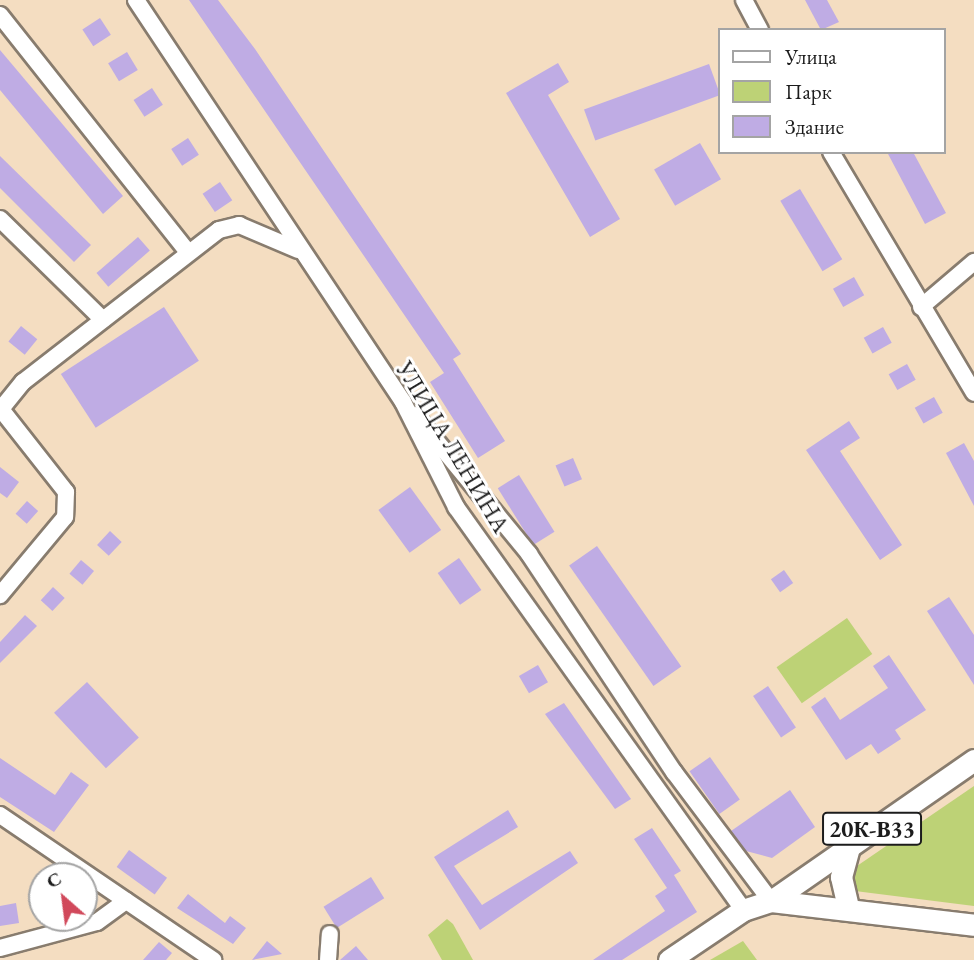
<!DOCTYPE html>
<html>
<head>
<meta charset="utf-8">
<style>
  body { margin:0 }
  #map { position:relative; width:974px; height:960px; overflow:hidden; background:#f4ddc1; font-family:"EB Garamond",serif }
  div>[style] { position:absolute }
  .green>* { inset:0; background:#bdd276; transform-origin:0 0 }
  .building>* { inset:0; background:#bface4; transform-origin:0 0 }
  .roads { filter:drop-shadow(2px 0 #887c6e) drop-shadow(-2px 0 #887c6e) drop-shadow(0 2px #887c6e) drop-shadow(0 -2px #887c6e) }
  .minor>* { height:16px; margin:-8px; padding:0 8px; transform-origin:8px; border-radius:8px; background:#fff }
  .major>* { height:21px; margin:-10.5px; padding:0 10.5px; transform-origin:10.5px; border-radius:10.5px; background:#fff }
  span { translate:-50% -50%; white-space:nowrap; text-align:center; line-height:1.15; -webkit-text-stroke:6px #fff; paint-order:stroke }
  .shield-label span { padding:2px 5px; background:#fff; border:2px solid; border-radius:5px; -webkit-text-stroke-width:0 }
  .shield-label { font-size:23px; color:#1c1c1c; font-weight:700 }
  .street-label { font-size:24px; color:#1c1c1c }
  .legend { position:absolute; left:718px; top:28px; width:228px; height:126px; box-sizing:border-box; background:#fff; border:2px solid #a4a4a4; margin:0; padding:9px 12px; list-style:none; font-size:21px; color:#1c1c1c }
  .legend li { display:flex; align-items:center; gap:14px; height:35px }
  .legend b { width:35px; border:2px solid #a4a4a4 }
  .north { position:absolute; left:28px; top:862px; width:70px; height:70px; box-sizing:border-box; background:#fff; border:2px solid #a4a4a4; border-radius:50%; rotate:332deg; font-size:19px; font-weight:700; line-height:28px; text-align:center; color:#1c1c1c }
  .north::after { content:''; display:block; margin:auto; width:24px; height:32px; background:#d1495b; clip-path:polygon(50% 0,100% 100%,50% 72%,0 100%) }
</style>
</head>
<body>
<div id="map">
  <div class="green">
    <i style="left:847px;top:618px;width:44px;height:86px;rotate:55deg"></i>
    <i style="clip-path:polygon(974px 786px,974px 906px,855px 891px,854px 868px)"></i>
    <i style="clip-path:polygon(447px 919px,453px 924px,473px 960px,442px 960px,428px 935px)"></i>
    <i style="clip-path:polygon(743px 941px,757px 960px,710px 960px)"></i>
  </div>
  <div class="building">
    <i style="clip-path:polygon(189px 0,218px 0,255px 49px,461px 354px,453px 359px,505px 441px,478px 458px,430px 382px,444px 373px)"></i>
    <i style="clip-path:polygon(805px 0,827px 0,839px 22px,821px 30px)"></i>
    <i style="left:100px;top:18px;width:20px;height:21px;rotate:57deg"></i>
    <i style="clip-path:polygon(0 50px,123px 196px,103px 214px,0 90px)"></i>
    <i style="left:127px;top:52px;width:21px;height:22px;rotate:59deg"></i>
    <i style="clip-path:polygon(558px 63px,569px 82px,548px 95px,620px 219px,590px 237px,506px 93px)"></i>
    <i style="left:709px;top:64px;width:33px;height:133px;rotate:70deg"></i>
    <i style="left:152px;top:88px;width:20px;height:22px;rotate:57deg"></i>
    <i style="left:188px;top:138px;width:20px;height:20px;rotate:57deg"></i>
    <i style="left:700px;top:143px;width:42px;height:53px;rotate:60deg"></i>
    <i style="clip-path:polygon(887px 152px,913px 152px,946px 213px,925px 224px)"></i>
    <i style="clip-path:polygon(0 156px,91px 245px,74px 262px,0 188px)"></i>
    <i style="left:220px;top:182px;width:22px;height:21px;rotate:56deg"></i>
    <i style="left:800px;top:189px;width:82px;height:23px;rotate:59deg"></i>
    <i style="left:138px;top:237px;width:18px;height:55px;rotate:49deg"></i>
    <i style="left:854px;top:277px;width:21px;height:24px;rotate:61deg"></i>
    <i style="left:164px;top:307px;width:64px;height:123px;rotate:57deg"></i>
    <i style="left:21px;top:326px;width:21px;height:20px;rotate:39deg"></i>
    <i style="left:883px;top:327px;width:18px;height:22px;rotate:61deg"></i>
    <i style="left:907px;top:364px;width:18px;height:21px;rotate:61deg"></i>
    <i style="left:934px;top:397px;width:18px;height:22px;rotate:61deg"></i>
    <i style="clip-path:polygon(849px 421px,860px 438px,840px 451px,902px 545px,880px 560px,806px 450px)"></i>
    <i style="clip-path:polygon(964px 443px,974px 461px,974px 506px,946px 453px)"></i>
    <i style="left:573px;top:458px;width:23px;height:19px;rotate:67deg"></i>
    <i style="clip-path:polygon(0 467px,19px 482px,7px 498px,0 493px)"></i>
    <i style="left:519px;top:475px;width:67px;height:25px;rotate:58deg"></i>
    <i style="left:410px;top:487px;width:53px;height:39px;rotate:54deg"></i>
    <i style="left:27px;top:501px;width:15px;height:17px;rotate:42deg"></i>
    <i style="left:110px;top:531px;width:16px;height:19px;rotate:43deg"></i>
    <i style="left:597px;top:546px;width:147px;height:34px;rotate:55deg"></i>
    <i style="left:459px;top:558px;width:39px;height:26px;rotate:55deg"></i>
    <i style="left:81px;top:560px;width:17px;height:18px;rotate:40deg"></i>
    <i style="left:784px;top:570px;width:16px;height:16px;rotate:55deg"></i>
    <i style="left:53px;top:587px;width:16px;height:18px;rotate:43deg"></i>
    <i style="clip-path:polygon(949px 597px,974px 635px,974px 685px,927px 611px)"></i>
    <i style="clip-path:polygon(25px 615px,37px 626px,0 663px,0 642px)"></i>
    <i style="clip-path:polygon(889px 655px,926px 710px,895px 730px,901px 739px,878px 754px,871px 744px,846px 760px,811px 707px,825px 697px,840px 720px,888px 688px,873px 666px)"></i>
    <i style="left:538px;top:665px;width:20px;height:22px;rotate:60deg"></i>
    <i style="left:87px;top:682px;width:76px;height:45px;rotate:47deg"></i>
    <i style="left:768px;top:686px;width:50px;height:18px;rotate:56deg"></i>
    <i style="clip-path:polygon(564px 703px,631px 799px,615px 809px,545px 714px)"></i>
    <i style="left:710px;top:757px;width:52px;height:25px;rotate:55deg"></i>
    <i style="clip-path:polygon(0 758px,55px 795px,71px 772px,89px 785px,54px 832px,0 797px)"></i>
    <i style="clip-path:polygon(790px 790px,815px 827px,772px 858px,746px 851px,731px 831px)"></i>
    <i style="clip-path:polygon(508px 810px,518px 827px,454px 866px,482px 905px,570px 851px,578px 863px,480px 930px,434px 857px)"></i>
    <i style="clip-path:polygon(652px 828px,681px 871px,674px 875px,697px 912px,622px 960px,593px 960px,665px 911px,655px 896px,667px 888px,634px 839px)"></i>
    <i style="left:129px;top:850px;width:47px;height:21px;rotate:36deg"></i>
    <i style="left:371px;top:877px;width:25px;height:56px;rotate:58deg"></i>
    <i style="clip-path:polygon(188px 894px,225px 923px,230px 916px,246px 928px,233px 944px,177px 908px)"></i>
    <i style="clip-path:polygon(16px 903px,19px 923px,0 926px,0 906px)"></i>
    <i style="clip-path:polygon(267px 941px,282px 954px,252px 960px)"></i>
    <i style="clip-path:polygon(159px 942px,172px 953px,166px 960px,143px 960px)"></i>
    <i style="clip-path:polygon(356px 946px,368px 960px,340px 960px)"></i>
  </div>
  <div class="roads">
    <div class="minor">
      <i style="left:136px;top:0;width:483px;rotate:56.4deg"></i>
      <i style="left:403px;top:402px;width:118px;rotate:63.2deg"></i>
      <i style="left:456px;top:507px;width:495px;rotate:54.5deg"></i>
      <i style="left:744px;top:0;width:34px;rotate:62deg"></i>
      <i style="left:0;top:15px;width:303px;rotate:51.6deg"></i>
      <i style="left:831px;top:152px;width:280px;rotate:59.3deg"></i>
      <i style="left:0;top:219px;width:144px;rotate:44.4deg"></i>
      <i style="left:921px;top:307px;width:70px;rotate:-40.3deg"></i>
      <i style="left:0;top:408px;width:107px;rotate:51.8deg"></i>
      <i style="left:66px;top:492px;width:25px;rotate:92deg"></i>
      <i style="left:65px;top:517px;width:102px;rotate:129.8deg"></i>
      <i style="left:1px;top:409px;width:35px;rotate:-51deg"></i>
      <i style="left:23px;top:382px;width:248px;rotate:-37.8deg"></i>
      <i style="left:219px;top:230px;width:21px;rotate:-14deg"></i>
      <i style="left:239px;top:225px;width:64px;rotate:23deg"></i>
      <i style="left:415px;top:415px;width:180px;rotate:50.6deg"></i>
      <i style="left:529px;top:554px;width:262px;rotate:56.4deg"></i>
      <i style="left:674px;top:772px;width:161px;rotate:53.1deg"></i>
      <i style="left:0;top:815px;width:258px;rotate:34.2deg"></i>
      <i style="left:0;top:948px;width:100px;rotate:-15deg"></i>
      <i style="left:97px;top:922px;width:36px;rotate:-36deg"></i>
      <i style="left:328px;top:960px;width:26px;rotate:-86deg"></i>
    </div>
    <div class="major">
      <i style="left:771px;top:901px;width:247px;rotate:-34.8deg"></i>
      <i style="left:848px;top:907px;width:31px;rotate:-103deg"></i>
      <i style="left:841px;top:877px;width:34px;rotate:-75deg"></i>
      <i style="left:669px;top:960px;width:89px;rotate:-34deg"></i>
      <i style="left:743px;top:910px;width:29px;rotate:-18deg"></i>
      <i style="left:771px;top:901px;width:204px;rotate:6.7deg"></i>
    </div>
  </div>
  <div class="shield-label">
    <span style="left:872px;top:829px">20К-В33</span>
  </div>
  <div class="street-label">
    <span style="left:453px;top:447px;rotate:59deg">УЛИЦА ЛЕНИНА</span>
  </div>
  <ul class="legend">
  <li><b style="height:9px;background:#fff"></b>Улица</li>
  <li><b style="height:19px;background:#bdd276"></b>Парк</li>
  <li><b style="height:19px;background:#bface4"></b>Здание</li>
  </ul>
  <div class="north">С</div>
</div>
</body>
</html>
